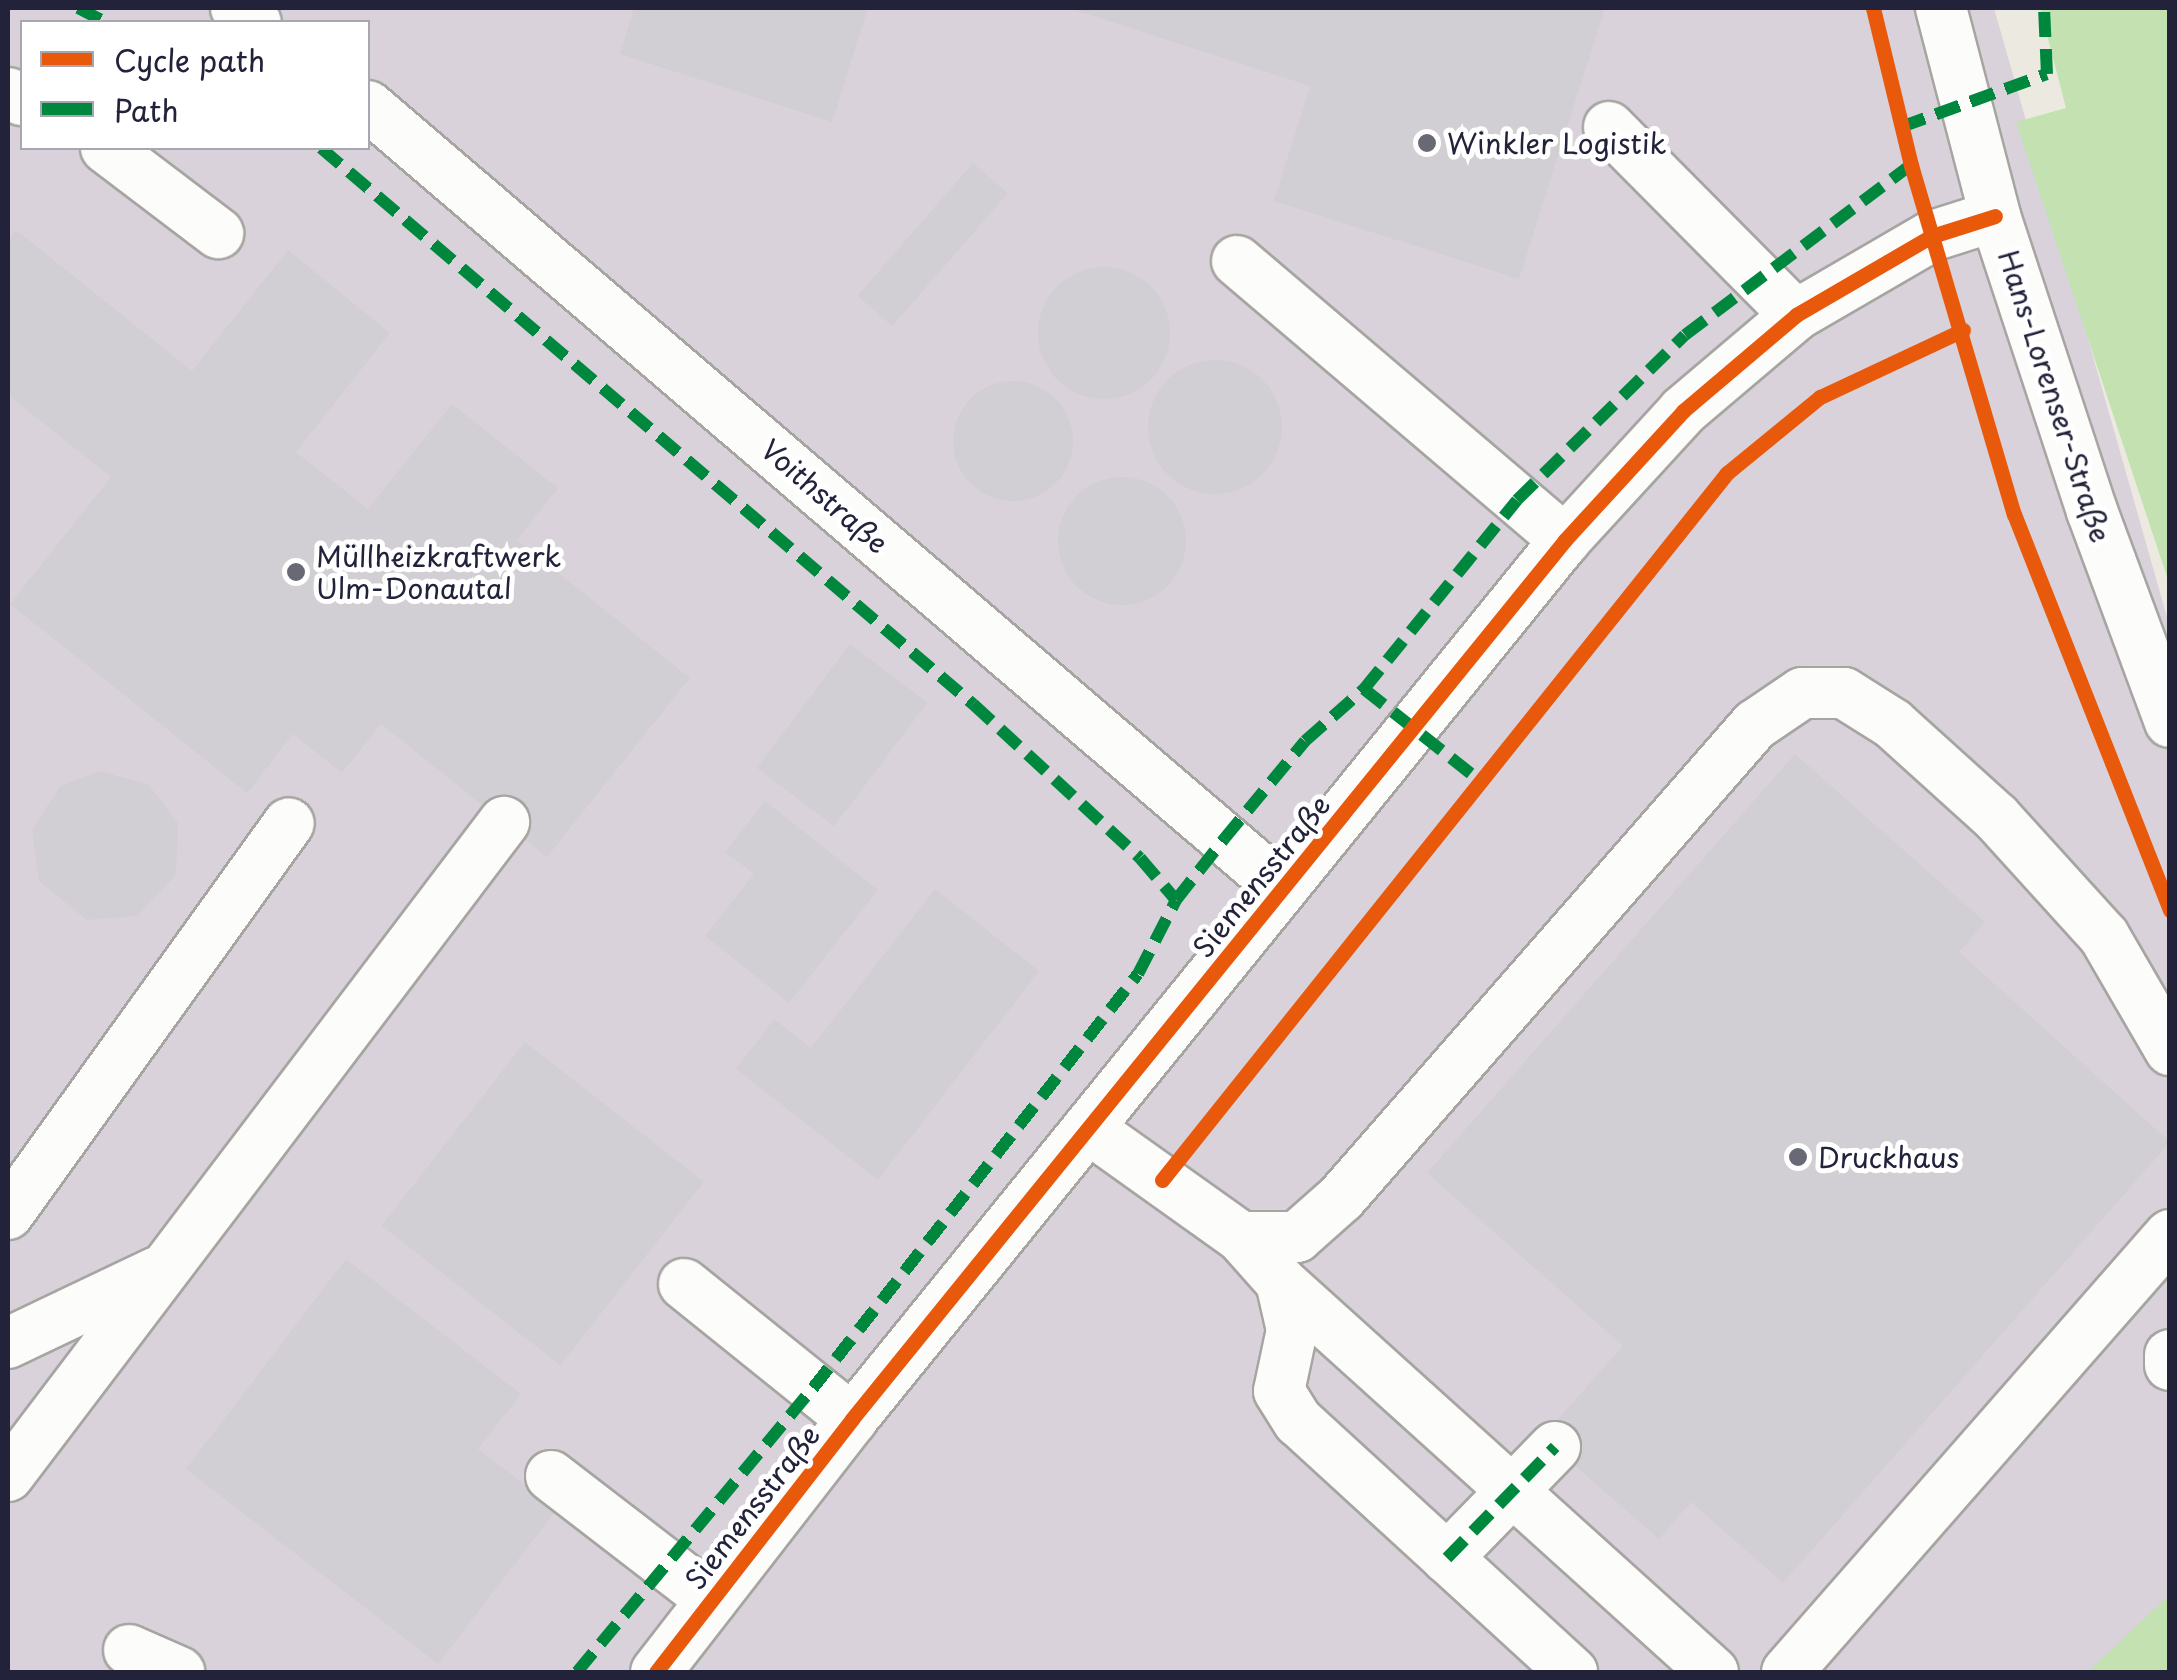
<!DOCTYPE html>
<html>
<head>
<meta charset="utf-8">
<style>
  body { margin:0 }
  #map { position:relative; width:2177px; height:1680px; overflow:hidden; background:#eceae0; font-family:"Playpen Sans",sans-serif }
  div>[style] { position:absolute }
  .industrial>* { inset:0; background:#dad2da }
  .green>* { inset:0; background:#c4e1b1 }
  .building>* { inset:0; background:#d1cfd3; transform-origin:0 0 }
  .round { border-radius:50% }
  .roads { filter:drop-shadow(2px 0 #a6a5a2) drop-shadow(-2px 0 #a6a5a2) drop-shadow(0 2px #a6a5a2) drop-shadow(0 -2px #a6a5a2) }
  .minor>* { height:50px; margin:-25px; padding:0 25px; transform-origin:25px; border-radius:25px; background:#fcfcfa }
  .quiet>* { height:12px; margin-top:-6px; transform-origin:0; background:repeating-linear-gradient(90deg,#00873e 0 25px,transparent 0 37px) }
  .cycleway>* { height:15px; margin:-7.5px; padding:0 7.5px; transform-origin:7.5px; border-radius:7.5px; background:#e8590c }
  .dots>* { width:28px; height:28px; translate:-50% -50%; box-sizing:border-box; border:5px solid #fff; border-radius:50% }
  span { translate:-50% -50%; white-space:nowrap; text-align:center; line-height:1.15; -webkit-text-stroke:10px #fff; paint-order:stroke }
  .poi-label { font-size:28px; color:#22223b }
  .left { translate:0 -50%; text-align:left }
  .street-label { font-size:28px; color:#22223b }
  .frame { position:absolute; inset:0; border:10px solid #22223b; pointer-events:none }
  .legend { position:absolute; left:20px; top:20px; width:350px; height:130px; box-sizing:border-box; background:#fff; border:2px solid #a7a7b1; margin:0; padding:12px 18px; list-style:none; font-size:30px; color:#22223b }
  .legend li { display:flex; align-items:center; gap:20px; height:50px }
  .legend b { width:50px; border:2px solid #a7a7b1 }
</style>
</head>
<body>
<div id="map">
  <div class="industrial">
    <i style="clip-path:polygon(evenodd,8px 8px,1994px 8px,2169px 624px,2169px 1672px,8px 1672px,8px 8px,22px 22px,368px 22px,368px 148px,22px 148px,22px 22px)"></i>
  </div>
  <div class="green">
    <i style="clip-path:polygon(2040px 8px,2169px 8px,2169px 583px,2016px 122px,2066px 108px)"></i>
    <i style="clip-path:polygon(2169px 1595px,2169px 1672px,2088px 1672px)"></i>
  </div>
  <div class="building">
    <i style="clip-path:polygon(634px 8px,868px 8px,832px 122px,620px 54px)"></i>
    <i style="clip-path:polygon(1068px 8px,1605px 8px,1519px 279px,1274px 201px,1310px 86px)"></i>
    <i style="left:973px;top:163px;width:46px;height:176px;rotate:41deg"></i>
    <i style="clip-path:polygon(16px 230px,192px 371px,288px 250px,390px 333px,296px 452px,368px 509px,452px 404px,558px 488px,517px 540px,690px 678px,547px 857px,381px 724px,342px 773px,293px 734px,247px 793px,10px 604px,111px 477px,8px 395px,8px 241px)"></i>
    <i class="round" style="left:1038px;top:267px;width:132px;height:132px"></i>
    <i class="round" style="left:1148px;top:360px;width:134px;height:134px"></i>
    <i class="round" style="left:953px;top:381px;width:120px;height:120px"></i>
    <i class="round" style="left:1058px;top:477px;width:128px;height:128px"></i>
    <i style="left:850px;top:644px;width:97px;height:155px;rotate:37deg"></i>
    <i style="clip-path:polygon(1795px 754px,1985px 922px,1959px 952px,2170px 1142px,1783px 1583px,1691px 1502px,1659px 1539px,1542px 1437px,1623px 1346px,1427px 1173px)"></i>
    <i style="clip-path:polygon(99px 771px,148px 784px,178px 823px,176px 875px,137px 916px,87px 920px,39px 881px,32px 830px,60px 786px)"></i>
    <i style="clip-path:polygon(765px 801px,878px 890px,789px 1003px,705px 936px,754px 874px,725px 852px)"></i>
    <i style="clip-path:polygon(935px 889px,1039px 971px,878px 1180px,736px 1069px,774px 1019px,811px 1048px)"></i>
    <i style="left:525px;top:1042px;width:227px;height:233px;rotate:38deg"></i>
    <i style="clip-path:polygon(346px 1259px,521px 1394px,478px 1449px,557px 1509px,438px 1664px,186px 1469px)"></i>
  </div>
  <div class="roads">
    <div class="minor">
      <i style="left:236px;top:8px;width:24px;rotate:35deg"></i>
      <i style="left:1941px;top:8px;width:215px;rotate:75.4deg"></i>
      <i style="left:1995px;top:216px;width:311px;rotate:71.8deg"></i>
      <i style="left:2092px;top:511px;width:225px;rotate:69.7deg"></i>
      <i style="left:8px;top:93px;width:16px;rotate:27deg"></i>
      <i style="left:368px;top:106px;width:1203px;rotate:40.55deg"></i>
      <i style="left:1609px;top:127px;width:265px;rotate:45.2deg"></i>
      <i style="left:106px;top:148px;width:141px;rotate:37.2deg"></i>
      <i style="left:1237px;top:261px;width:431px;rotate:40.4deg"></i>
      <i style="left:1088px;top:1128px;width:188px;rotate:35.5deg"></i>
      <i style="left:1241px;top:1237px;width:56px"></i>
      <i style="left:1297px;top:1237px;width:59px;rotate:-41.6deg"></i>
      <i style="left:1341px;top:1198px;width:629px;rotate:-48.81deg"></i>
      <i style="left:1755px;top:725px;width:57px;rotate:-34.2deg"></i>
      <i style="left:1802px;top:693px;width:42px"></i>
      <i style="left:1844px;top:693px;width:58px;rotate:32.3deg"></i>
      <i style="left:1893px;top:724px;width:139px;rotate:42.1deg"></i>
      <i style="left:1996px;top:817px;width:161px;rotate:47.8deg"></i>
      <i style="left:2104px;top:936px;width:132px;rotate:59.9deg"></i>
      <i style="left:8px;top:1214px;width:481px;rotate:-54.3deg"></i>
      <i style="left:1241px;top:1237px;width:60px;rotate:48.4deg"></i>
      <i style="left:1281px;top:1282px;width:582px;rotate:42.08deg"></i>
      <i style="left:1281px;top:1282px;width:49px;rotate:77.1deg"></i>
      <i style="left:1292px;top:1330px;width:62px;rotate:102deg"></i>
      <i style="left:1279px;top:1391px;width:36px;rotate:58deg"></i>
      <i style="left:1298px;top:1421px;width:372px;rotate:42.5deg"></i>
      <i style="left:684px;top:1284px;width:216px;rotate:38.8deg"></i>
      <i style="left:8px;top:1343px;width:165px;rotate:-25.5deg"></i>
      <i style="left:2170px;top:1355px;width:10px;rotate:90deg"></i>
      <i style="left:8px;top:1476px;width:821px;rotate:-52.82deg"></i>
      <i style="left:551px;top:1476px;width:203px;rotate:37.6deg"></i>
      <i style="left:1447px;top:1558px;width:155px;rotate:-45.8deg"></i>
      <i style="left:129px;top:1650px;width:55px;rotate:23.7deg"></i>
      <i style="left:656px;top:1672px;width:320px;rotate:-52.2deg"></i>
      <i style="left:852px;top:1419px;width:1132px;rotate:-50.95deg"></i>
      <i style="left:1565px;top:540px;width:175px;rotate:-47.5deg"></i>
      <i style="left:1683px;top:411px;width:148px;rotate:-40.3deg"></i>
      <i style="left:1796px;top:315px;width:157px;rotate:-30.2deg"></i>
      <i style="left:1932px;top:236px;width:66px;rotate:-17.6deg"></i>
      <i style="left:1787px;top:1672px;width:581px;rotate:-48.77deg"></i>
    </div>
  </div>
  <div class="quiet">
    <i style="left:78px;top:8px;width:30px;rotate:27deg"></i>
    <i style="left:1901px;top:127px;width:155px;rotate:-20deg"></i>
    <i style="left:2047px;top:74px;width:66px;rotate:-92.6deg"></i>
    <i style="left:321px;top:148px;width:857px;rotate:40.46deg"></i>
    <i style="left:973px;top:704px;width:227px;rotate:42.7deg"></i>
    <i style="left:1140px;top:858px;width:55px;rotate:49.4deg"></i>
    <i style="left:1364px;top:689px;width:147px;rotate:38.4deg"></i>
    <i style="left:1447px;top:1558px;width:155px;rotate:-45.8deg"></i>
    <i style="left:577px;top:1672px;width:369px;rotate:-50.3deg"></i>
    <i style="left:813px;top:1388px;width:526px;rotate:-51.87deg"></i>
    <i style="left:1138px;top:974px;width:83px;rotate:-62.8deg"></i>
    <i style="left:1176px;top:900px;width:78px;rotate:-51.8deg"></i>
    <i style="left:1224px;top:839px;width:127px;rotate:-50.4deg"></i>
    <i style="left:1305px;top:741px;width:79px;rotate:-41.4deg"></i>
    <i style="left:1364px;top:689px;width:243px;rotate:-51deg"></i>
    <i style="left:1517px;top:500px;width:235px;rotate:-44.5deg"></i>
    <i style="left:1685px;top:335px;width:283px;rotate:-37deg"></i>
  </div>
  <div class="cycleway">
    <i style="left:1873px;top:8px;width:162px;rotate:76.4deg"></i>
    <i style="left:1911px;top:165px;width:364px;rotate:73.6deg"></i>
    <i style="left:2014px;top:514px;width:426px;rotate:68.5deg"></i>
    <i style="left:1162px;top:1180px;width:905px;rotate:-51.37deg"></i>
    <i style="left:1727px;top:473px;width:120px;rotate:-39.3deg"></i>
    <i style="left:1820px;top:397px;width:158px;rotate:-25.1deg"></i>
    <i style="left:656px;top:1672px;width:320px;rotate:-52.2deg"></i>
    <i style="left:852px;top:1419px;width:1132px;rotate:-50.95deg"></i>
    <i style="left:1565px;top:540px;width:175px;rotate:-47.5deg"></i>
    <i style="left:1683px;top:411px;width:148px;rotate:-40.3deg"></i>
    <i style="left:1796px;top:315px;width:157px;rotate:-30.2deg"></i>
    <i style="left:1932px;top:236px;width:66px;rotate:-17.6deg"></i>
  </div>
  <div class="dots">
    <i style="left:1427px;top:143px;background:#696875"></i>
    <i style="left:296px;top:572px;background:#696875"></i>
    <i style="left:1798px;top:1157px;background:#696875"></i>
  </div>
  <div class="poi-label">
    <span class="left" style="left:1447px;top:143px">Winkler Logistik</span>
    <span class="left" style="left:316px;top:572px">Müllheizkraftwerk<br>Ulm-Donautal</span>
    <span class="left" style="left:1818px;top:1157px">Druckhaus</span>
  </div>
  <div class="street-label">
    <span style="left:2055px;top:396px;rotate:72deg">Hans-Lorenser-Straße</span>
    <span style="left:825px;top:496px;rotate:41deg">Voithstraße</span>
    <span style="left:1261px;top:876px;rotate:-51deg">Siemensstraße</span>
    <span style="left:752px;top:1507px;rotate:-52deg">Siemensstraße</span>
  </div>
  <div class="frame"></div>
  <ul class="legend">
  <li><b style="height:12px;background:#e8590c"></b>Cycle path</li>
  <li><b style="height:12px;background:#00873e"></b>Path</li>
  </ul>
</div>
</body>
</html>
